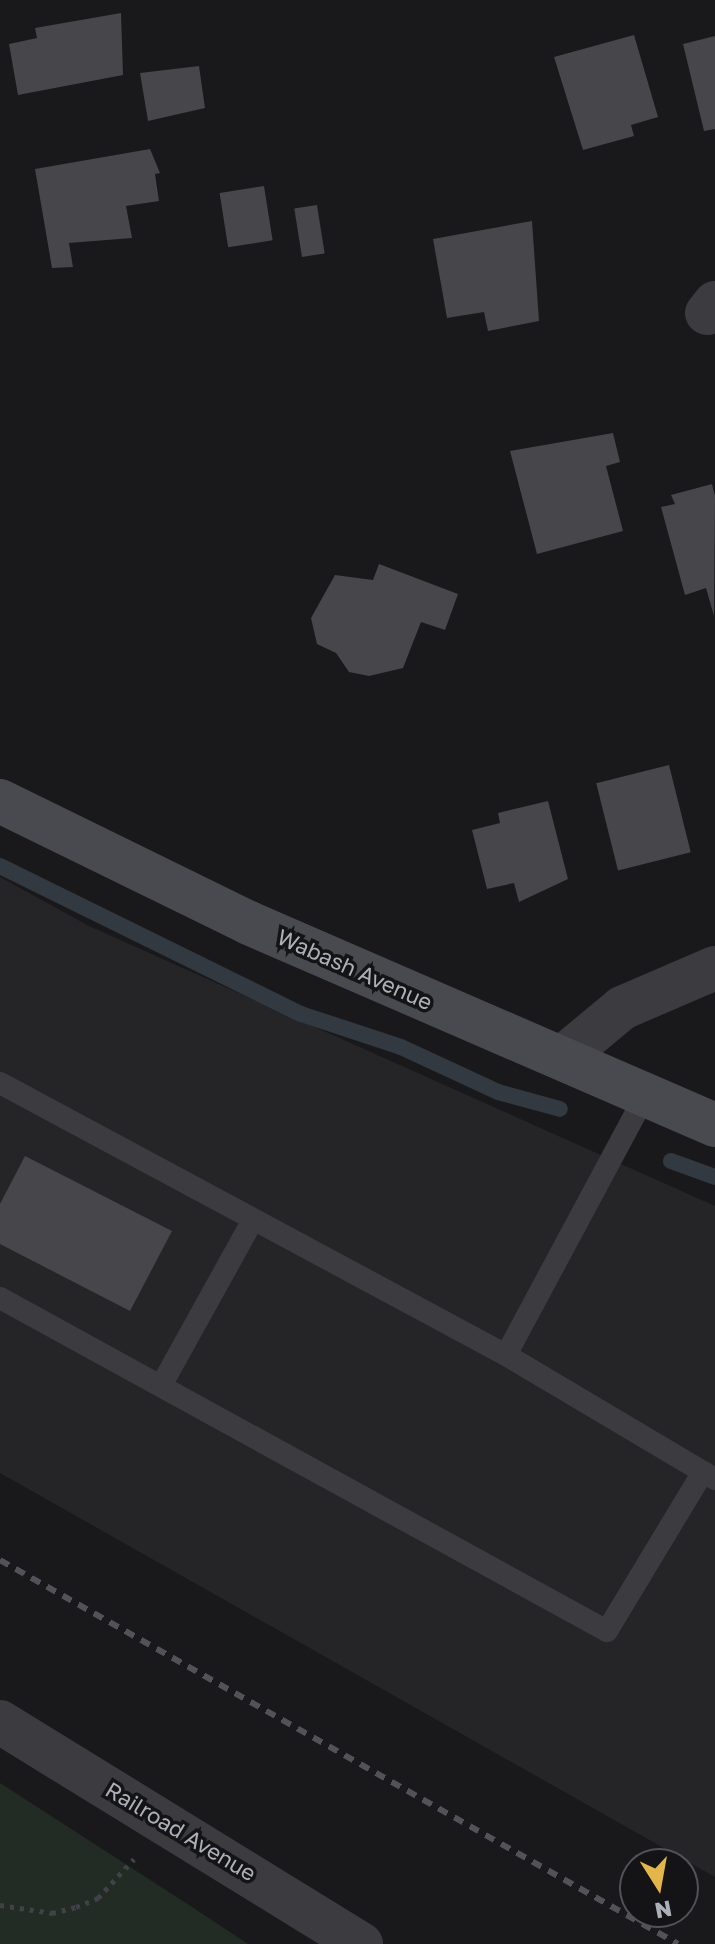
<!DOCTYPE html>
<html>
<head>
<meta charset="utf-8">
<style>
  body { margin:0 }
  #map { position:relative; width:715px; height:1944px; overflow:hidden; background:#19191b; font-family:"Golos Text",sans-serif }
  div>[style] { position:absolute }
  .built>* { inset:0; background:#252528 }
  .green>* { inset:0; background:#232b25 }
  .stream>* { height:16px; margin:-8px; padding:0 8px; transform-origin:8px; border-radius:8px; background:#323940 }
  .building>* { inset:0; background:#46464b; transform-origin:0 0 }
  .path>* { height:5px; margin-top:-2.5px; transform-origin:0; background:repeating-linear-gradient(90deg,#414247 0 4px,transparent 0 10px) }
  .lane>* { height:22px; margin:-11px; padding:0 11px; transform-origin:11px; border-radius:11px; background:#3b3b40 }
  .street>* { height:44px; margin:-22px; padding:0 22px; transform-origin:22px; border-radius:22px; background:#3b3b40 }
  .secondary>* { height:44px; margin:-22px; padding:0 22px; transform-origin:22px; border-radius:22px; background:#494a50 }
  .rail>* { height:6px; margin-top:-3px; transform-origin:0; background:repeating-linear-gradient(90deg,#525359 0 10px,transparent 0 18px) }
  span { translate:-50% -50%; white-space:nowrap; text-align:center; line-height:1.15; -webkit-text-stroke:7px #141416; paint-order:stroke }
  .street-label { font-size:22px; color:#adb0b9 }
  .north { position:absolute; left:619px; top:1848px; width:80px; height:80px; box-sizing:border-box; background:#141416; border:2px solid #515257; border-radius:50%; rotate:169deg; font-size:22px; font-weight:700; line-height:32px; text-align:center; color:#adb0b9 }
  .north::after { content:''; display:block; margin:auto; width:28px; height:36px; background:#e2b64a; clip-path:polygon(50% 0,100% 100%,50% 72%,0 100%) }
</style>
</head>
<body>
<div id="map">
  <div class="built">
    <i style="clip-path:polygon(0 877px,89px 926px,715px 1206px,715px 1877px,0 1473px)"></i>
  </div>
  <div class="green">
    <i style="clip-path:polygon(0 1783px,189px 1905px,248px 1944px,0 1944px)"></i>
  </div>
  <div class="stream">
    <i style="left:0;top:866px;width:335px;rotate:26.2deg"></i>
    <i style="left:301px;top:1014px;width:105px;rotate:18.3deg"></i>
    <i style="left:401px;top:1047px;width:107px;rotate:24.9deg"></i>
    <i style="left:498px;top:1092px;width:64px;rotate:15.3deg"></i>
    <i style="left:671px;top:1161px;width:47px;rotate:20deg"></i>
  </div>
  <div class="building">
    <i style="clip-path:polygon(121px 13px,123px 75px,18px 95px,9px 44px,37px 38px,35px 28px)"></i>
    <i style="clip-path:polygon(634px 35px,658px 117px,631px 125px,634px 136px,583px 150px,554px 57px)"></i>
    <i style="clip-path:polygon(715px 36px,715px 129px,704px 131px,683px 44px)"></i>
    <i style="clip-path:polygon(199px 66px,205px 108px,148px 121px,140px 73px)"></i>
    <i style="clip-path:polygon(150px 149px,160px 173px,155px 174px,159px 201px,126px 206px,132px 238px,69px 243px,73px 267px,52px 268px,35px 169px)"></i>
    <i style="left:264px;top:186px;width:55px;height:45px;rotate:81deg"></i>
    <i style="left:317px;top:205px;width:49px;height:23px;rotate:81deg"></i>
    <i style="clip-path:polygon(532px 221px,539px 321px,488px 331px,484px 312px,447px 318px,433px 239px)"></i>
    <i style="clip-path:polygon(613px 433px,620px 462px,606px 466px,623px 531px,537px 554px,510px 451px)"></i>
    <i style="clip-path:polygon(712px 484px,715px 496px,714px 616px,706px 588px,685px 595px,661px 507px,675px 504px,671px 495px)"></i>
    <i style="clip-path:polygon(379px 564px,458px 594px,445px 630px,421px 622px,403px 668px,369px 676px,349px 672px,336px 653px,317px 644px,311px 618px,335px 575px,373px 580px)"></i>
    <i style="left:669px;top:765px;width:90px;height:75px;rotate:76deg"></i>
    <i style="clip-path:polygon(548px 801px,568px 879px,519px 902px,514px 883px,487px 889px,472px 830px,500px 823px,498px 813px)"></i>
    <i style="clip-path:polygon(25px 1156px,172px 1231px,130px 1311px,0 1244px,0 1204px)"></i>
  </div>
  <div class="path">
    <i style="left:0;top:1905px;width:53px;rotate:8.7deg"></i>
    <i style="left:52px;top:1913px;width:25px;rotate:-14deg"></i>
    <i style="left:76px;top:1907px;width:24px;rotate:-22deg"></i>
    <i style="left:98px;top:1898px;width:53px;rotate:-47.3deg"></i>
  </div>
  <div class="lane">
    <i style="left:0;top:1083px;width:574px;rotate:28.26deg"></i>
    <i style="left:646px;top:1094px;width:296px;rotate:118.2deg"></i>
    <i style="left:506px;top:1355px;width:243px;rotate:30.7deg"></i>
    <i style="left:0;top:1298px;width:692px;rotate:28.75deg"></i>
    <i style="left:607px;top:1631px;width:186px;rotate:-58.9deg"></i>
    <i style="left:162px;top:1384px;width:188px;rotate:-61deg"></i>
  </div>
  <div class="street">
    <i style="left:707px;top:313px;width:13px;rotate:-51deg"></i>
    <i style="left:562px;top:1058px;width:78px;rotate:-39.8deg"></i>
    <i style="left:622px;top:1008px;width:101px;rotate:-23.3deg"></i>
    <i style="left:0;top:1722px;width:424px;rotate:31.6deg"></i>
  </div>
  <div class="secondary">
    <i style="left:0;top:801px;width:277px;rotate:26.1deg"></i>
    <i style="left:249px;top:923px;width:508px;rotate:23.44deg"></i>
  </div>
  <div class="rail">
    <i style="left:0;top:1560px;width:779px;rotate:29.53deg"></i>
  </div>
  <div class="street-label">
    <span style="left:355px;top:969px;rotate:24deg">Wabash Avenue</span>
    <span style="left:181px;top:1831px;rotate:31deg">Railroad Avenue</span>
  </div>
  <div class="north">N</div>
</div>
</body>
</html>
